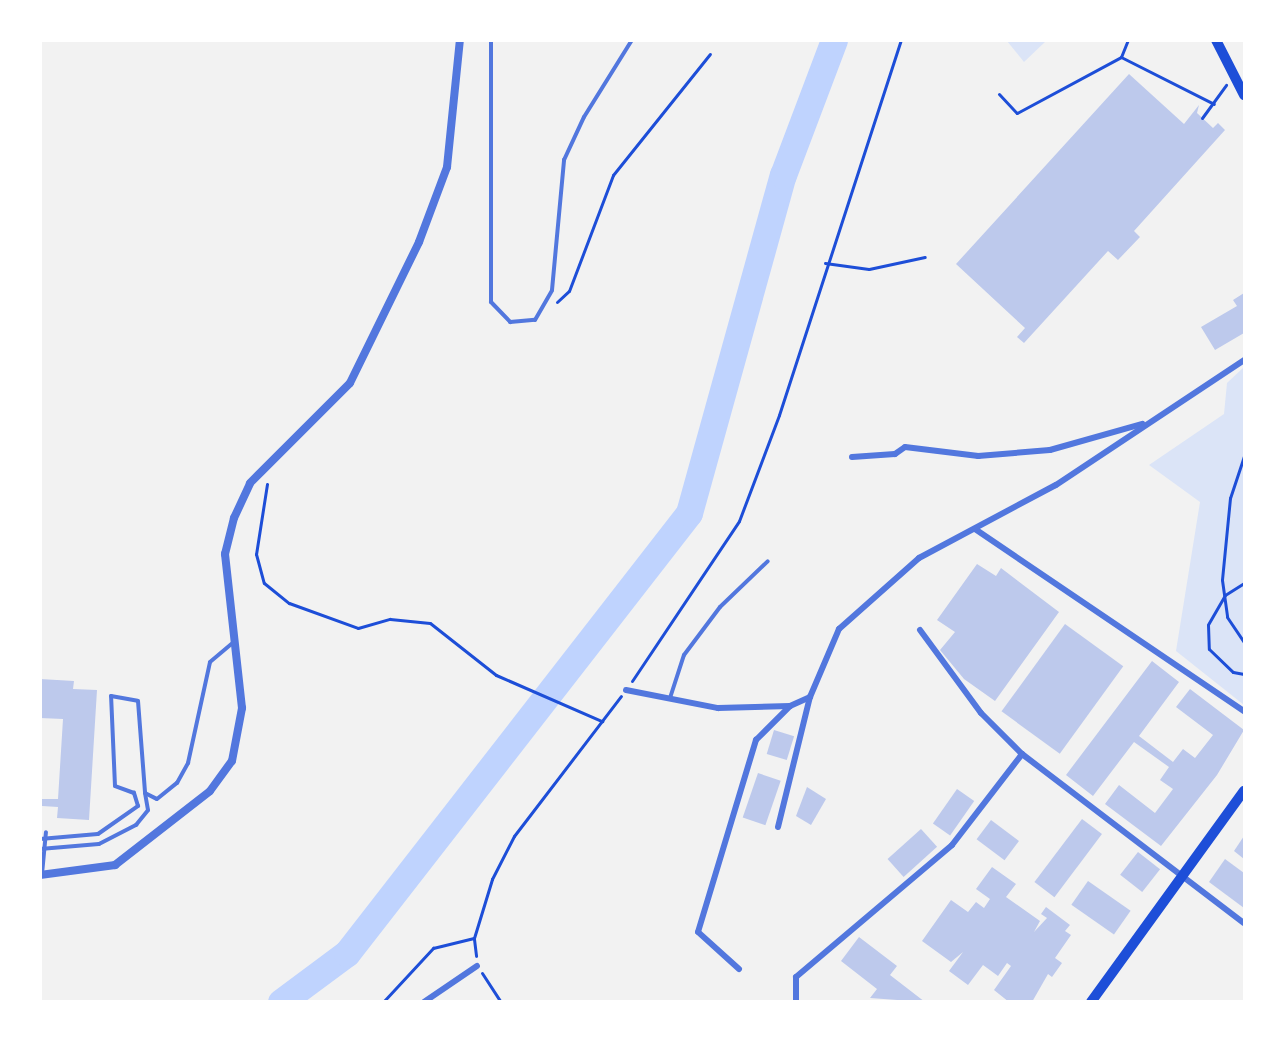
<!DOCTYPE html>
<html>
<head>
<meta charset="utf-8">
<style>
  body { margin:0 }
  #map { position:relative; width:1285px; height:1042px; overflow:hidden; background:#f2f2f2; font-family:"Open Sans",sans-serif }
  div>[style] { position:absolute }
  .green>* { inset:0; background:#dbe4f7 }
  .river>* { height:27px; margin:-13.5px; padding:0 13.5px; transform-origin:13.5px; border-radius:13.5px; background:#bfd3fe }
  .building>* { inset:0; background:#bdc9ec; transform-origin:0 0 }
  .path>* { height:3px; margin:-1.5px; padding:0 1.5px; transform-origin:1.5px; border-radius:1.5px; background:#1d4ed8 }
  .service>* { height:4px; margin:-2px; padding:0 2px; transform-origin:2px; border-radius:2px; background:#5277de }
  .minor>* { height:6px; margin:-3px; padding:0 3px; transform-origin:3px; border-radius:3px; background:#5277de }
  .tertiary>* { height:8px; margin:-4px; padding:0 4px; transform-origin:4px; border-radius:4px; background:#5277de }
  .primary>* { height:10px; margin:-5px; padding:0 5px; transform-origin:5px; border-radius:5px; background:#1d4ed8 }
  span { translate:-50% -50%; white-space:nowrap; text-align:center; line-height:1.15; -webkit-text-stroke:4.5px #fff; paint-order:stroke }
  .frame { position:absolute; inset:0; border:42px solid #fff; pointer-events:none }
</style>
</head>
<body>
<div id="map">
  <div class="green">
    <i style="clip-path:polygon(1007px 41px,1046px 41px,1024px 62px)"></i>
    <i style="clip-path:polygon(1244px 367px,1244px 705px,1176px 651px,1200px 502px,1149px 465px,1224px 414px,1227px 383px)"></i>
  </div>
  <div class="river">
    <i style="left:281px;top:1002px;width:82px;rotate:-36.6deg"></i>
    <i style="left:347px;top:953px;width:557px;rotate:-52.14deg"></i>
    <i style="left:689px;top:513px;width:351px;rotate:-74.5deg"></i>
    <i style="left:783px;top:175px;width:144px;rotate:-69.3deg"></i>
  </div>
  <div class="building">
    <i style="clip-path:polygon(1129px 74px,1184px 124px,1199px 105px,1197px 113px,1213px 128px,1218px 123px,1225px 130px,1134px 231px,1140px 237px,1118px 260px,1108px 251px,1024px 343px,1017px 337px,1025px 328px,956px 264px)"></i>
    <i style="clip-path:polygon(1244px 293px,1244px 333px,1215px 350px,1201px 327px,1237px 306px,1233px 300px)"></i>
    <i style="clip-path:polygon(977px 564px,996px 576px,1001px 568px,1059px 612px,995px 701px,964px 679px,940px 650px,955px 632px,937px 620px)"></i>
    <i style="left:1065px;top:624px;width:72px;height:108px;rotate:36deg"></i>
    <i style="clip-path:polygon(1152px 661px,1179px 682px,1139px 736px,1173px 762px,1183px 749px,1195px 758px,1213px 735px,1176px 707px,1190px 689px,1244px 730px,1217px 775px,1161px 846px,1105px 804px,1119px 785px,1155px 813px,1173px 789px,1160px 780px,1169px 767px,1134px 742px,1093px 796px,1066px 775px)"></i>
    <i style="clip-path:polygon(40px 679px,74px 681px,73px 689px,97px 690px,89px 820px,57px 818px,58px 807px,42px 806px,42px 799px,58px 799px,63px 719px,40px 718px)"></i>
    <i style="left:774px;top:730px;width:21px;height:25px;rotate:17deg"></i>
    <i style="left:758px;top:773px;width:24px;height:47px;rotate:19deg"></i>
    <i style="clip-path:polygon(807px 787px,826px 799px,811px 825px,796px 816px)"></i>
    <i style="left:957px;top:789px;width:21px;height:42px;rotate:35deg"></i>
    <i style="left:1082px;top:819px;width:25px;height:79px;rotate:37deg"></i>
    <i style="left:991px;top:820px;width:35px;height:24px;rotate:37deg"></i>
    <i style="left:921px;top:829px;width:24px;height:45px;rotate:48deg"></i>
    <i style="clip-path:polygon(1244px 836px,1244px 859px,1234px 851px)"></i>
    <i style="left:1138px;top:852px;width:28px;height:29px;rotate:38deg"></i>
    <i style="clip-path:polygon(1225px 859px,1244px 873px,1244px 908px,1209px 882px)"></i>
    <i style="clip-path:polygon(992px 867px,1016px 884px,1006px 897px,1040px 921px,1034px 932px,1047px 918px,1041px 914px,1046px 907px,1070px 925px,1065px 931px,1071px 935px,1055px 958px,1062px 963px,1052px 977px,1048px 974px,1032px 1002px,1009px 1002px,994px 990px,1011px 966px,1007px 963px,998px 976px,983px 965px,968px 985px,949px 971px,963px 952px,951px 962px,922px 941px,951px 900px,968px 912px,976px 902px,984px 908px,990px 899px,976px 889px)"></i>
    <i style="left:1088px;top:881px;width:52px;height:29px;rotate:35deg"></i>
    <i style="clip-path:polygon(859px 937px,897px 966px,890px 975px,925px 1002px,870px 998px,877px 989px,841px 961px)"></i>
  </div>
  <div class="path">
    <i style="left:1121px;top:57px;width:104px;rotate:26.8deg"></i>
    <i style="left:999px;top:94px;width:26px;rotate:47deg"></i>
    <i style="left:1017px;top:113px;width:118px;rotate:-28.3deg"></i>
    <i style="left:1121px;top:57px;width:18px;rotate:-68deg"></i>
    <i style="left:1202px;top:118px;width:41px;rotate:-54deg"></i>
    <i style="left:825px;top:263px;width:44px;rotate:7.8deg"></i>
    <i style="left:869px;top:269px;width:57px;rotate:-12.1deg"></i>
    <i style="left:557px;top:302px;width:16px;rotate:-43deg"></i>
    <i style="left:569px;top:291px;width:124px;rotate:-69.2deg"></i>
    <i style="left:613px;top:175px;width:155px;rotate:-51.3deg"></i>
    <i style="left:1244px;top:456px;width:44px;rotate:108.4deg"></i>
    <i style="left:1230px;top:498px;width:82px;rotate:95.6deg"></i>
    <i style="left:1222px;top:580px;width:37px;rotate:82deg"></i>
    <i style="left:1227px;top:617px;width:30px;rotate:56deg"></i>
    <i style="left:267px;top:484px;width:71px;rotate:98.9deg"></i>
    <i style="left:256px;top:554px;width:30px;rotate:75deg"></i>
    <i style="left:264px;top:583px;width:32px;rotate:39deg"></i>
    <i style="left:289px;top:603px;width:73px;rotate:19.9deg"></i>
    <i style="left:358px;top:628px;width:33px;rotate:-16deg"></i>
    <i style="left:390px;top:619px;width:40px;rotate:5.7deg"></i>
    <i style="left:430px;top:623px;width:84px;rotate:38.2deg"></i>
    <i style="left:496px;top:675px;width:116px;rotate:23.5deg"></i>
    <i style="left:1244px;top:583px;width:22px;rotate:148deg"></i>
    <i style="left:1225px;top:595px;width:34px;rotate:120deg"></i>
    <i style="left:1208px;top:625px;width:24px;rotate:88deg"></i>
    <i style="left:1209px;top:649px;width:33px;rotate:44deg"></i>
    <i style="left:1233px;top:672px;width:11px;rotate:10deg"></i>
    <i style="left:632px;top:681px;width:192px;rotate:-56.2deg"></i>
    <i style="left:739px;top:521px;width:113px;rotate:-69.3deg"></i>
    <i style="left:779px;top:415px;width:394px;rotate:-72deg"></i>
    <i style="left:474px;top:939px;width:17px;rotate:83deg"></i>
    <i style="left:482px;top:973px;width:35px;rotate:57deg"></i>
    <i style="left:383px;top:1002px;width:74px;rotate:-47.2deg"></i>
    <i style="left:433px;top:948px;width:42px;rotate:-13.7deg"></i>
    <i style="left:474px;top:938px;width:62px;rotate:-73deg"></i>
    <i style="left:492px;top:879px;width:48px;rotate:-62.9deg"></i>
    <i style="left:514px;top:836px;width:176px;rotate:-52.6deg"></i>
  </div>
  <div class="service">
    <i style="left:491px;top:40px;width:262px;rotate:90deg"></i>
    <i style="left:491px;top:302px;width:28px;rotate:46deg"></i>
    <i style="left:510px;top:322px;width:25px;rotate:-5deg"></i>
    <i style="left:535px;top:320px;width:34px;rotate:-60deg"></i>
    <i style="left:552px;top:290px;width:131px;rotate:-84.7deg"></i>
    <i style="left:564px;top:160px;width:47px;rotate:-65.1deg"></i>
    <i style="left:584px;top:117px;width:91px;rotate:-58.1deg"></i>
    <i style="left:670px;top:698px;width:45px;rotate:-72deg"></i>
    <i style="left:684px;top:655px;width:60px;rotate:-53.1deg"></i>
    <i style="left:720px;top:607px;width:66px;rotate:-43.8deg"></i>
    <i style="left:40px;top:839px;width:58px;rotate:-4.9deg"></i>
    <i style="left:98px;top:834px;width:49px;rotate:-35deg"></i>
    <i style="left:138px;top:806px;width:14px;rotate:-107deg"></i>
    <i style="left:134px;top:793px;width:20px;rotate:-160deg"></i>
    <i style="left:115px;top:786px;width:90px;rotate:-92.5deg"></i>
    <i style="left:111px;top:696px;width:27px;rotate:10deg"></i>
    <i style="left:138px;top:701px;width:92px;rotate:85.6deg"></i>
    <i style="left:145px;top:793px;width:13px;rotate:27deg"></i>
    <i style="left:157px;top:799px;width:26px;rotate:-39deg"></i>
    <i style="left:177px;top:783px;width:23px;rotate:-61deg"></i>
    <i style="left:188px;top:763px;width:103px;rotate:-77.7deg"></i>
    <i style="left:210px;top:662px;width:31px;rotate:-40deg"></i>
    <i style="left:40px;top:849px;width:59px;rotate:-4.8deg"></i>
    <i style="left:99px;top:844px;width:42px;rotate:-27.2deg"></i>
    <i style="left:136px;top:825px;width:19px;rotate:-51deg"></i>
    <i style="left:148px;top:810px;width:17px;rotate:-100deg"></i>
    <i style="left:42px;top:874px;width:42px;rotate:-84.6deg"></i>
  </div>
  <div class="minor">
    <i style="left:852px;top:457px;width:43px;rotate:-4deg"></i>
    <i style="left:895px;top:454px;width:12px;rotate:-35deg"></i>
    <i style="left:905px;top:447px;width:74px;rotate:7deg"></i>
    <i style="left:978px;top:456px;width:72px;rotate:-4.8deg"></i>
    <i style="left:1050px;top:450px;width:96px;rotate:-15.8deg"></i>
    <i style="left:975px;top:529px;width:325px;rotate:34.1deg"></i>
    <i style="left:920px;top:630px;width:103px;rotate:53.7deg"></i>
    <i style="left:981px;top:713px;width:58px;rotate:45deg"></i>
    <i style="left:1022px;top:754px;width:279px;rotate:37.3deg"></i>
    <i style="left:626px;top:690px;width:94px;rotate:11.1deg"></i>
    <i style="left:718px;top:708px;width:72px;rotate:-1.6deg"></i>
    <i style="left:778px;top:827px;width:134px;rotate:-76.2deg"></i>
    <i style="left:810px;top:697px;width:74px;rotate:-66.9deg"></i>
    <i style="left:839px;top:629px;width:107px;rotate:-41.6deg"></i>
    <i style="left:919px;top:558px;width:155px;rotate:-28.1deg"></i>
    <i style="left:1056px;top:485px;width:226px;rotate:-33.6deg"></i>
    <i style="left:739px;top:969px;width:55px;rotate:-137.9deg"></i>
    <i style="left:698px;top:932px;width:201px;rotate:-73.2deg"></i>
    <i style="left:756px;top:740px;width:48px;rotate:-45deg"></i>
    <i style="left:790px;top:706px;width:22px;rotate:-24deg"></i>
    <i style="left:424px;top:1002px;width:64px;rotate:-34.2deg"></i>
    <i style="left:796px;top:1002px;width:25px;rotate:-90deg"></i>
    <i style="left:796px;top:977px;width:204px;rotate:-40.2deg"></i>
    <i style="left:952px;top:845px;width:115px;rotate:-52.4deg"></i>
  </div>
  <div class="tertiary">
    <i style="left:40px;top:875px;width:76px;rotate:-7.6deg"></i>
    <i style="left:115px;top:865px;width:120px;rotate:-37.9deg"></i>
    <i style="left:210px;top:791px;width:37px;rotate:-54deg"></i>
    <i style="left:232px;top:761px;width:54px;rotate:-79.3deg"></i>
    <i style="left:242px;top:708px;width:155px;rotate:-96.3deg"></i>
    <i style="left:225px;top:554px;width:37px;rotate:-76deg"></i>
    <i style="left:234px;top:518px;width:38px;rotate:-65deg"></i>
    <i style="left:250px;top:483px;width:141px;rotate:-45deg"></i>
    <i style="left:350px;top:383px;width:157px;rotate:-63.9deg"></i>
    <i style="left:419px;top:242px;width:80px;rotate:-69.5deg"></i>
    <i style="left:447px;top:167px;width:128px;rotate:-84.2deg"></i>
  </div>
  <div class="primary">
    <i style="left:1216px;top:40px;width:62px;rotate:63deg"></i>
    <i style="left:1091px;top:1002px;width:261px;rotate:-54.1deg"></i>
  </div>
  <div class="frame"></div>
</div>
</body>
</html>
